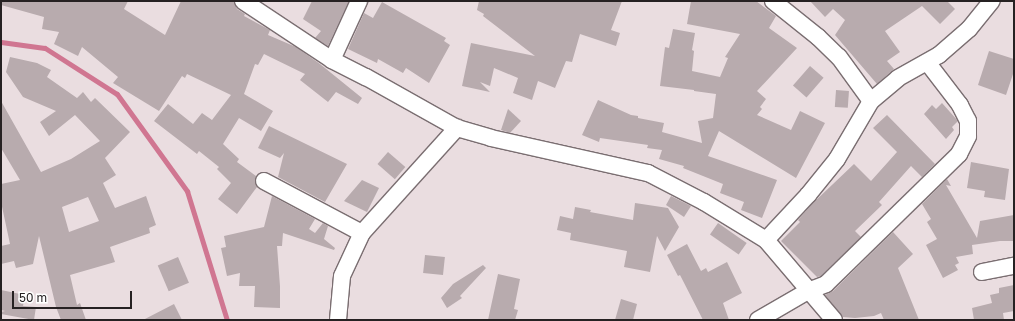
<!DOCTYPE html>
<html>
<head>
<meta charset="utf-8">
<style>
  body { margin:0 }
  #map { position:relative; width:1015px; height:321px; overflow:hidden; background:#eadde0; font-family:"Golos Text",sans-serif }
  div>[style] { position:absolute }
  .stream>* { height:5px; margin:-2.5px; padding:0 2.5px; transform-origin:2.5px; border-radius:2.5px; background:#d07691 }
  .building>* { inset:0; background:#b8abae; transform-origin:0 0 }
  .roads { filter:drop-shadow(1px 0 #7a6e71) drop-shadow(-1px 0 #7a6e71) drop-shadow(0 1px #7a6e71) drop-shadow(0 -1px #7a6e71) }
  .street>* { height:16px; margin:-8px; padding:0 8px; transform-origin:8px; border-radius:8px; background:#fff }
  span { translate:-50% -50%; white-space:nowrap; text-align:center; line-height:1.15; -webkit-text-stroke:3.5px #fff; paint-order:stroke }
  .frame { position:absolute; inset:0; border:2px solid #262122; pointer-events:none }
  .scale { position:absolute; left:12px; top:291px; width:120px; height:18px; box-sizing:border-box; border:2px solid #262122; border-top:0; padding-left:5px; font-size:12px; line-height:14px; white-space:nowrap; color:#262122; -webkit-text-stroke:3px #fff; paint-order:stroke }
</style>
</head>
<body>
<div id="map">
  <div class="stream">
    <i style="left:1px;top:42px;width:44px;rotate:7.8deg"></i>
    <i style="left:45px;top:48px;width:85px;rotate:32.6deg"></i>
    <i style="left:117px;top:94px;width:120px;rotate:54.2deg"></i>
    <i style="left:187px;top:191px;width:135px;rotate:72.8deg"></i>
  </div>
  <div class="building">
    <i style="clip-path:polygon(1px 1px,128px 1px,124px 9px,165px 35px,181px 1px,234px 1px,237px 9px,245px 14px,244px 16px,270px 30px,268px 35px,296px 47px,320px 64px,362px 98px,358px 104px,336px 92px,328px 102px,300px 80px,305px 74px,264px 54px,258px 65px,255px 64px,244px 94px,273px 111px,261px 131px,239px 118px,223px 144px,239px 159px,237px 162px,256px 176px,255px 182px,257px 187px,237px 214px,218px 199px,231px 183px,217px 169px,219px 167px,199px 151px,197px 154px,154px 121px,168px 104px,193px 124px,202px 113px,212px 120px,231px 95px,187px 74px,185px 78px,182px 76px,159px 111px,113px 83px,118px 77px,82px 47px,78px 56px,54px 44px,59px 32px,42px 29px,44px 17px,1px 5px)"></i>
    <i style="clip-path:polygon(312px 1px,349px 1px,328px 46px,315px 38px,321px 31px,303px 19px)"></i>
    <i style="clip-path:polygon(479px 1px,622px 1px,611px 30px,620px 33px,616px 46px,580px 34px,572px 62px,566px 61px,555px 88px,538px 81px,532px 100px,513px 93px,518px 78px,494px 68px,490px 86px,480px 82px,490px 92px,462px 86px,471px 43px,535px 56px,483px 16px,484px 14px,477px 10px)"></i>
    <i style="clip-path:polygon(691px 1px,756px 1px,776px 16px,769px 28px,797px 48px,757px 91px,766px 99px,760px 107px,762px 109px,757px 115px,791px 130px,800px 111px,825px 123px,796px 178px,719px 131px,708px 156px,777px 180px,762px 218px,741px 210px,744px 202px,720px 193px,723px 184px,683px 168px,684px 166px,659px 159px,662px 150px,647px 148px,648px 145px,600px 138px,599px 142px,582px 135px,598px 100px,631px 115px,638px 116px,638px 118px,664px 123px,662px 132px,702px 143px,698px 121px,713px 118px,716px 94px,694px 91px,694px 90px,660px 86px,665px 47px,669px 48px,673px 29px,695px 33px,692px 50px,694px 51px,692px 71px,720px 77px,728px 58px,725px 57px,740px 34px,687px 24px)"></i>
    <i style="clip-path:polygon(810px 1px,947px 1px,955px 9px,940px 24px,922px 6px,885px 31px,900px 52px,887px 61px,894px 69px,877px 84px,835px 35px,845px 20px,833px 9px,825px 17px)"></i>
    <i style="clip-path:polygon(382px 2px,446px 38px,444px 41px,450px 45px,429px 83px,406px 68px,403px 73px,378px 59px,377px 63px,348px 49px,364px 13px,373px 18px)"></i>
    <i style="clip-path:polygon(989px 51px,1014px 59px,1014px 71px,1006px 95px,978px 85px)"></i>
    <i style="clip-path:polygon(evenodd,10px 57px,37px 63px,51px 70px,47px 77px,77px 98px,83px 92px,91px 102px,95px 98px,130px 132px,105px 158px,116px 175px,103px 183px,115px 208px,146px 196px,156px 225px,149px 228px,150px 233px,110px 247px,115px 262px,70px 275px,77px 305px,80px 303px,86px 320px,61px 320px,56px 307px,39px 236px,33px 264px,16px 268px,14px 261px,1px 264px,1px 246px,10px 244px,1px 202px,1px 184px,20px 180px,1px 148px,1px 101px,41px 172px,71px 159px,100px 141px,75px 115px,49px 136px,40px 122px,56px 111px,23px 97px,6px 72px,10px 57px,88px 197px,99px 221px,69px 232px,62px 207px,88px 197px)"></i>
    <i style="left:810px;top:66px;width:18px;height:26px;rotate:41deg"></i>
    <i style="left:836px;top:90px;width:13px;height:17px;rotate:4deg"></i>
    <i style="clip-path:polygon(942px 103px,958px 121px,952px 127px,954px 130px,946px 139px,924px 114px,932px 105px,936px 109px)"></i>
    <i style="clip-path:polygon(508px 109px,521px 121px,510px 133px,501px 130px)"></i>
    <i style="clip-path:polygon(887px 115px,935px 164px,922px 177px,911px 166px,879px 202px,882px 205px,855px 231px,861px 237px,821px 276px,817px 277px,781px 241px,800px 222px,798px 220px,812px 204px,854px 164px,871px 181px,897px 152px,873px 128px)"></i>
    <i style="clip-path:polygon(269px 126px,347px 164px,325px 202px,278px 177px,284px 153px,280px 158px,258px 148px)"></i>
    <i style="left:388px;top:152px;width:23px;height:16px;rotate:41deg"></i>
    <i style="clip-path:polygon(971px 162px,1009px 169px,1005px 200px,984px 197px,985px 191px,967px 188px)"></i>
    <i style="clip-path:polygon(947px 179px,951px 186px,946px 185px,977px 238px,980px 221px,1014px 215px,1014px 241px,1000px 241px,972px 245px,973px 254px,956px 257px,959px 263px,955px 265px,958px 270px,943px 278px,926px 245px,937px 239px,927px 222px,931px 219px,922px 204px)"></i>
    <i style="clip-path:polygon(362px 180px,379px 188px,367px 212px,344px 201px)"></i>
    <i style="clip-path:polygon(272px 196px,315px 219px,309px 229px,315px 233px,323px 223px,328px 226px,324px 239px,335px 248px,334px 250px,283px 233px,282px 246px,277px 246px,280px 286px,280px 308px,254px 307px,255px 286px,239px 286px,240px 273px,227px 276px,221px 248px,226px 247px,224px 236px,264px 227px)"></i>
    <i style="clip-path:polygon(671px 196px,691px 206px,684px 217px,666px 205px)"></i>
    <i style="clip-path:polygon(635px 203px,668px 208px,679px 227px,665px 251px,657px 236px,650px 272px,624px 267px,627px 251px,570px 240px,571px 233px,557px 230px,560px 216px,573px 219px,575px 207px,591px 210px,590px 212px,633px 220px)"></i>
    <i style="left:718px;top:223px;width:35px;height:14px;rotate:35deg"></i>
    <i style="clip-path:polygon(893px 232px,913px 254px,898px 268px,919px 320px,884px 320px,881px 313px,874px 316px,855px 318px,843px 317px,825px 295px,833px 291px)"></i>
    <i style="clip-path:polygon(687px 244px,701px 271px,706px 268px,708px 272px,727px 262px,742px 293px,723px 303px,729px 320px,703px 320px,680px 275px,678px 276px,667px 255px)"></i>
    <i style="left:425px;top:255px;width:20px;height:18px;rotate:6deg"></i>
    <i style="left:178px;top:257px;width:28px;height:22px;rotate:67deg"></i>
    <i style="clip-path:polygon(483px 265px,486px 268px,460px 296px,462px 298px,447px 308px,441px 298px,453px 284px)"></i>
    <i style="clip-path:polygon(498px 274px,520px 279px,514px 309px,518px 310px,515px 320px,488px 320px)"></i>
    <i style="clip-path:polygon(1014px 285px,1014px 311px,1003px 313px,1004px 320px,974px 320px,972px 308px,992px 303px,990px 295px,999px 293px,999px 288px)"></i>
    <i style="clip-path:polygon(1px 290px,25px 295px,23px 306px,36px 307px,34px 320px,1px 314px,1px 312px,5px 311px,1px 310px)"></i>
    <i style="clip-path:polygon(621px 299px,637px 304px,633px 320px,615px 320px)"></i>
    <i style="clip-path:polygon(174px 304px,182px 320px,143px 320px)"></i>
  </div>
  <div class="roads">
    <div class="street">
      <i style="left:243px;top:1px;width:107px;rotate:33.5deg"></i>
      <i style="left:332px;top:60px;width:38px;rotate:27deg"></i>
      <i style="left:366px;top:77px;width:104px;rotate:29.3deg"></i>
      <i style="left:457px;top:128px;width:35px;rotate:16deg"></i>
      <i style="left:491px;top:138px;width:161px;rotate:12.6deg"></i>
      <i style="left:648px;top:173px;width:63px;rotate:27.4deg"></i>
      <i style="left:704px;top:202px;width:73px;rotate:31.5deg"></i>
      <i style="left:766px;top:240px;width:105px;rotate:49.6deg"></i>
      <i style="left:773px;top:1px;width:58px;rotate:38.7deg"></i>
      <i style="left:818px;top:37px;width:29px;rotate:44deg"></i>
      <i style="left:839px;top:57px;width:54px;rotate:54deg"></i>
      <i style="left:332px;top:60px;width:65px;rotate:-65.4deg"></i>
      <i style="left:264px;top:181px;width:111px;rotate:28deg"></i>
      <i style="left:766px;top:240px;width:62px;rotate:-47deg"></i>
      <i style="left:808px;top:195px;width:46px;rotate:-51.1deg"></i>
      <i style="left:837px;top:159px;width:67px;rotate:-59.6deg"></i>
      <i style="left:871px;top:101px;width:35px;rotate:-40deg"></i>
      <i style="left:898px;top:78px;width:47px;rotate:-29.3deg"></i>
      <i style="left:939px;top:55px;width:40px;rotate:-41deg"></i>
      <i style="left:969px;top:29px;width:36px;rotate:-51deg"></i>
      <i style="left:982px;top:272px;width:33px;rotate:-11deg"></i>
      <i style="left:338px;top:320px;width:44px;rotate:-84.8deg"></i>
      <i style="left:342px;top:276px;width:47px;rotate:-65.1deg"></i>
      <i style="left:362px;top:233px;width:142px;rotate:-47.9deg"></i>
      <i style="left:758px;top:320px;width:58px;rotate:-30.1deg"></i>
      <i style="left:808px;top:291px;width:19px;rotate:-21deg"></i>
      <i style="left:826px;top:284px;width:186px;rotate:-44.3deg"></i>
      <i style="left:959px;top:154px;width:20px;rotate:-63deg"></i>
      <i style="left:968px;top:136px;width:15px;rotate:-90deg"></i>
      <i style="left:968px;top:121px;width:18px;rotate:-117deg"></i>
      <i style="left:960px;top:105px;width:54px;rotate:-127.5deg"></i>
    </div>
  </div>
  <div class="frame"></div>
  <div class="scale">50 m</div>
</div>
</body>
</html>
